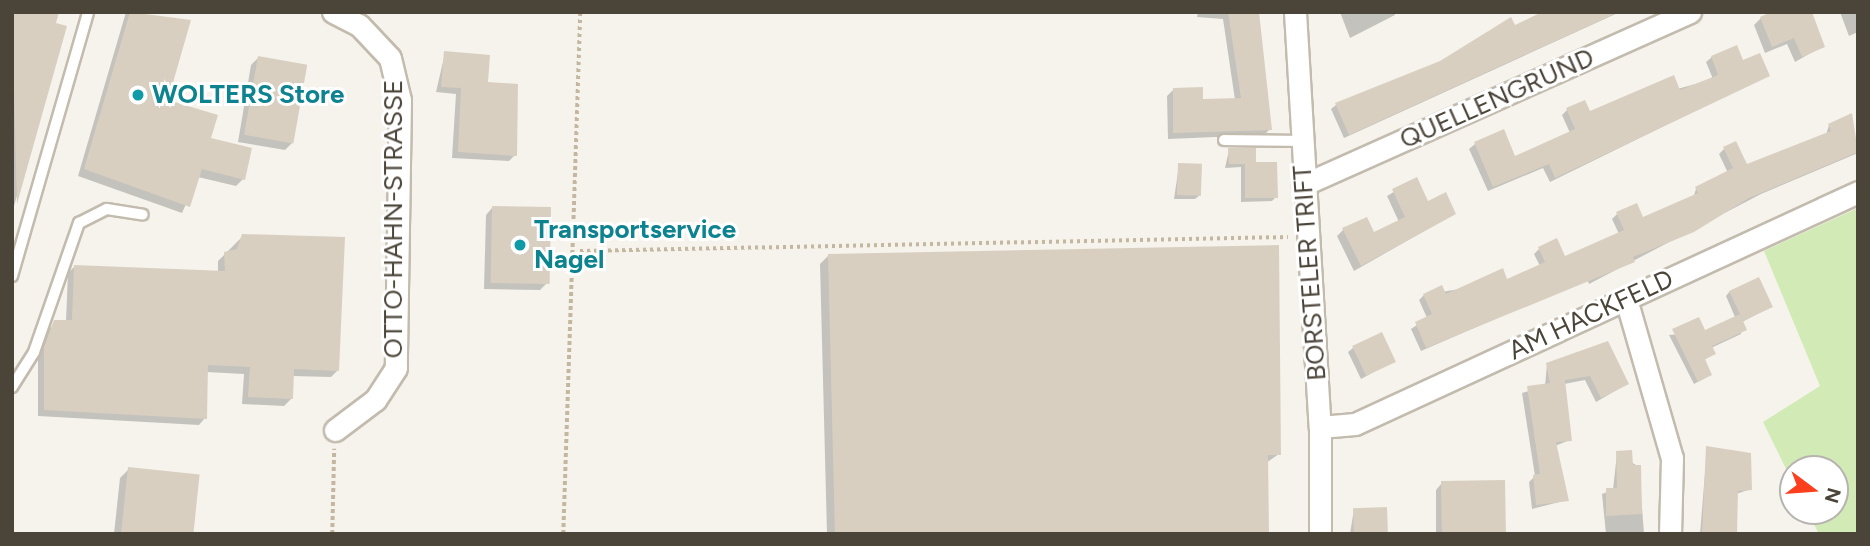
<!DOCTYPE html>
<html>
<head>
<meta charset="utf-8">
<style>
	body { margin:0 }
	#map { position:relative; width:1870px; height:546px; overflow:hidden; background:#f6f3ec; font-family:Figtree,sans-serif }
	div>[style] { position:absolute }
	.green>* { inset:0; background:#d2eab5 }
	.shadow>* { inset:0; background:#0003 }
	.building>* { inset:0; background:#d8cfc1; transform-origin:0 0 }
	.path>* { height:3.5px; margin-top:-1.75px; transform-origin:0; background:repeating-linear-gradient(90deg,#c4b79f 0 3.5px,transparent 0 7px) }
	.roads { filter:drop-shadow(2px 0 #c2bbae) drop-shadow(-2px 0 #c2bbae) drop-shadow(0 2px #c2bbae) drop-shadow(0 -2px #c2bbae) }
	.service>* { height:10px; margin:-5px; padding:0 5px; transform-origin:5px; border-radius:5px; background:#fff }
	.minor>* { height:21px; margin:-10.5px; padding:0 10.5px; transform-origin:10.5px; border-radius:10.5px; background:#fff }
	.dots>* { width:19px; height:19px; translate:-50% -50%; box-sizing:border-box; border:4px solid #fff; border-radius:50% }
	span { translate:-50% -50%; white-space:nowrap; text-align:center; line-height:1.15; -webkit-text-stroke:6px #fff; paint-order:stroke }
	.culture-label { font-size:26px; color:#0d838f; font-weight:700 }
	.left { translate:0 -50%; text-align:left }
	.street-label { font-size:26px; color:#4b4439 }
	.frame { position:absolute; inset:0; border:14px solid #4b4439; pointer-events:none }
	.north { position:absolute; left:1779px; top:455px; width:70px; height:70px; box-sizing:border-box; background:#fff; border:2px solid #b7b4b0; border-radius:50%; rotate:106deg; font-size:19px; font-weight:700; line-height:28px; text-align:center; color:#4b4439 }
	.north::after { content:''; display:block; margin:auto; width:24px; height:32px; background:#fc3f1d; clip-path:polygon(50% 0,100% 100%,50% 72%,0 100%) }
</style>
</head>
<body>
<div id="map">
	<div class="green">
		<div style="clip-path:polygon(1858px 208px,1858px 534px,1819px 534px,1807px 511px,1835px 511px,1835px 469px,1793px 469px,1793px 483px,1763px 422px,1820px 386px,1764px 251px)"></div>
	</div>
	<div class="shadow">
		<div style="clip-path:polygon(12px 12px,65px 28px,12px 213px)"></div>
		<div style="clip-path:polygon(126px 12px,189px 22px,166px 101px,243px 179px,236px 186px,198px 177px,182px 213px,78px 176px)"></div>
		<div style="clip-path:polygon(1198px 12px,1257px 12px,1270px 129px,1264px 135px,1168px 139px,1167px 96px,1174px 89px,1201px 100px,1235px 100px,1223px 19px,1197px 17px)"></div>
		<div style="clip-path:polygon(1340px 12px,1394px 12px,1395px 15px,1350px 38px)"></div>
		<div style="clip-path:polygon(1546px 12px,1620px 12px,1344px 138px,1331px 109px,1336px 105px,1441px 63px,1510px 19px,1514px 27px)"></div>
		<div style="clip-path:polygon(1840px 12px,1858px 12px,1858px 32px,1849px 36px)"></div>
		<div style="clip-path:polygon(1761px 18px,1823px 46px,1795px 62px,1787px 44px,1765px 53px,1754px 25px)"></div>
		<div style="clip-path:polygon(445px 53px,486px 84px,515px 155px,509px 161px,452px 158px,456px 94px,436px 92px)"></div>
		<div style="clip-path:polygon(1712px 57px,1768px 75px,1550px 182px,1543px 168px,1488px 191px,1469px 149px,1475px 144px,1514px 158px,1570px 133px,1562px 115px,1567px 110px,1589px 114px,1713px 79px,1706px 62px)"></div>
		<div style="clip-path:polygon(258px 58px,292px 143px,285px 150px,238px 142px,251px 65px)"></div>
		<div style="clip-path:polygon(1851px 115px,1858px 153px,1761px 194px,1589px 284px,1587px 279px,1421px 351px,1411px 329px,1427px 318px,1419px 300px,1424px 295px,1506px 281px,1540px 266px,1534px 254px,1539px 249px,1565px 258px,1619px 234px,1612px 219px,1617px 214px,1642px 219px,1693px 198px,1696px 189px,1728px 173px,1719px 154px,1724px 149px,1746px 166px,1826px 135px,1829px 125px)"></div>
		<div style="clip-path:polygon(1229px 150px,1255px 164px,1276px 197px,1272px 201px,1241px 202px,1241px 167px,1225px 168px)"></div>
		<div style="clip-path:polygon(1179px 165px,1200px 195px,1195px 199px,1174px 199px)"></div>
		<div style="clip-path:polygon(1416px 179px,1427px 203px,1454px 214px,1354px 271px,1337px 236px,1343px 230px,1374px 235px,1399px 222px,1387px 196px)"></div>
		<div style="clip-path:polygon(492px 208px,547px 283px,540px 290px,484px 289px,486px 215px)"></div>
		<div style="clip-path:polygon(243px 236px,338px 370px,331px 377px,292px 376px,291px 399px,284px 406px,242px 404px,244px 374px,206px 372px,205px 418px,199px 425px,38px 416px,38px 355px,47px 329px,66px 321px,68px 273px,75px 266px,218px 272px,218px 261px)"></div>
		<div style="clip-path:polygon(829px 255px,1279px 454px,1266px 463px,1267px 532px,1279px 534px,827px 534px,820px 264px)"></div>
		<div style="clip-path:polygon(1730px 291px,1771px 307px,1742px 322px,1741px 334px,1711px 348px,1714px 354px,1704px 360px,1710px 375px,1694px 384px,1669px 335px,1704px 332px,1735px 317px,1726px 296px)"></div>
		<div style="clip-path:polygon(1353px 348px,1394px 361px,1361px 379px,1348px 352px)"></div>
		<div style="clip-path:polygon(1547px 364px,1627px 384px,1596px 402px,1585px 380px,1564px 384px,1570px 440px,1555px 446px,1567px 500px,1532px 509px,1529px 482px,1535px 476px,1522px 393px,1545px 386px)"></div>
		<div style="clip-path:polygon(1707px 448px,1751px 489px,1736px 494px,1736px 534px,1700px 534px)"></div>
		<div style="clip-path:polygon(1617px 453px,1639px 467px,1644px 534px,1606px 534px,1602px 494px,1613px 490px)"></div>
		<div style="clip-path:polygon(129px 469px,193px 534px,114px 534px,120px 478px)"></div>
		<div style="clip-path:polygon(1442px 483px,1504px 534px,1436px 534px,1436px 490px)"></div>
		<div style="clip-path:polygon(1354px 509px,1386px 534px,1350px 534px)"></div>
	</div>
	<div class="building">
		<div style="clip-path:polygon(12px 12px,59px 12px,56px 23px,67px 26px,17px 204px)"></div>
		<div style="clip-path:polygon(130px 12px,191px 20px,168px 100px,218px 115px,211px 138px,252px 148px,245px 180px,202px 169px,190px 207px,84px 169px)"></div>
		<div style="clip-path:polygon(1228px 12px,1259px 12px,1272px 130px,1173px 133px,1173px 88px,1203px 87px,1203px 99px,1241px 98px)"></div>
		<div style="clip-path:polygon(1542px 12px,1619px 12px,1349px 135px,1335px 103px,1440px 61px,1511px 17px,1515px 25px)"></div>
		<div style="clip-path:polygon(1771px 12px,1812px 12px,1825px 47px,1802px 57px,1794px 38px,1772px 47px,1760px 17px)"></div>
		<div style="clip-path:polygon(1737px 45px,1743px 60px,1760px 53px,1770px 76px,1555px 178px,1549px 164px,1493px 187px,1474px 142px,1504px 129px,1515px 156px,1575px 129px,1566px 108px,1585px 100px,1590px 111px,1674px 75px,1680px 90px,1718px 75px,1711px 56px)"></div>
		<div style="clip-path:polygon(444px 51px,490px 55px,488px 82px,518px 84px,517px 156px,458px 152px,461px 88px,441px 87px)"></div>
		<div style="left:258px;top:56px;width:50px;height:80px;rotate:10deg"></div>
		<div style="clip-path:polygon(1852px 113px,1858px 152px,1749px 198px,1694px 232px,1633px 257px,1635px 262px,1426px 348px,1415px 322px,1432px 314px,1423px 294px,1442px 285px,1446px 294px,1503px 268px,1507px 279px,1545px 262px,1538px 247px,1557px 238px,1565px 256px,1624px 230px,1616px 212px,1637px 203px,1643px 217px,1698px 193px,1695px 187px,1733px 168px,1723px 147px,1736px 141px,1747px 164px,1831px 131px,1828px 124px)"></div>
		<div style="clip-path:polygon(1228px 148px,1256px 148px,1256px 162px,1277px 162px,1278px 198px,1245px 198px,1245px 164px,1229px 164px)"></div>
		<div style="left:1178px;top:163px;width:24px;height:32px;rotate:2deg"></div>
		<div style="clip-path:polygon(1417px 177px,1428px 201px,1446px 192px,1456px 214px,1361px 266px,1342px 228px,1367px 217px,1374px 232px,1405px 217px,1392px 189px)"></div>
		<div style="left:492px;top:206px;width:59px;height:77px;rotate:1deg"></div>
		<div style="clip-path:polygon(242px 234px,345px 237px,339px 371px,294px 369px,293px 399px,248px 397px,250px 367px,208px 365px,207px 419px,44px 410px,44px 347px,54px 320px,72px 320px,74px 265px,225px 271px,224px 252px,237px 249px)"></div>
		<div style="clip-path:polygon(1279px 245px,1281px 455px,1268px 455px,1269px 534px,835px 534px,828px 254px)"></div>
		<div style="left:1759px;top:277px;width:33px;height:33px;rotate:65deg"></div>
		<div style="clip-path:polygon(1740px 314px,1747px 330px,1712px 346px,1716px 354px,1705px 359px,1712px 375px,1698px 382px,1672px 329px,1699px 317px,1705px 330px)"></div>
		<div style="left:1382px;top:332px;width:33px;height:33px;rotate:65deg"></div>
		<div style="clip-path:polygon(1608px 341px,1629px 384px,1601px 398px,1590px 376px,1565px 380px,1572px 441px,1556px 442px,1569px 501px,1536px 505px,1533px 475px,1540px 474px,1527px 386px,1550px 383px,1546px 363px)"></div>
		<div style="clip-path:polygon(1706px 446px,1751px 453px,1752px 490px,1738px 491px,1737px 534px,1702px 534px)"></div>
		<div style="clip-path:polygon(1632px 450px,1633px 465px,1641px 465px,1642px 514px,1606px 516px,1606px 488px,1617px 488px,1616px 451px)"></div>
		<div style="left:128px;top:467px;width:72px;height:67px;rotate:6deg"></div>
		<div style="left:1505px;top:480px;width:54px;height:64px;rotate:89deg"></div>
		<div style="left:1387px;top:507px;width:27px;height:34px;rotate:88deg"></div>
	</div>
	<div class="path">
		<div style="left:580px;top:251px;width:708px;rotate:-1.13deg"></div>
		<div style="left:332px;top:534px;width:85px;rotate:-88.7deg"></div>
		<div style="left:563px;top:534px;width:522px;rotate:-88.13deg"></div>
	</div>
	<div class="roads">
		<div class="service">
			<div style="left:1224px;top:140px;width:77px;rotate:0.7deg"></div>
			<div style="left:12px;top:276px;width:275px;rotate:-73.9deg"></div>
			<div style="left:12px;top:387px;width:41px;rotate:-57.8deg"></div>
			<div style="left:34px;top:352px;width:137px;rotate:-70.8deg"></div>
			<div style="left:79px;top:223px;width:31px;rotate:-27deg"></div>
			<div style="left:107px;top:209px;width:36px;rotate:9deg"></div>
		</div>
		<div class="minor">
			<div style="left:333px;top:12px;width:29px;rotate:27deg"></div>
			<div style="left:359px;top:25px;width:45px;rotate:46.8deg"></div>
			<div style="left:390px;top:58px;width:43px;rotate:76.6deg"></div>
			<div style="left:400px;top:100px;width:268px;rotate:90.9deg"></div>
			<div style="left:396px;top:368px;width:38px;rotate:123deg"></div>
			<div style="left:375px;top:400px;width:50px;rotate:143.1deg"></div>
			<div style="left:1295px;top:12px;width:416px;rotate:86.6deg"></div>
			<div style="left:1320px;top:427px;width:107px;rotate:90deg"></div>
			<div style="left:1303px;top:185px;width:424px;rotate:-24.1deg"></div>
			<div style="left:1626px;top:299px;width:166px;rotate:73.9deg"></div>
			<div style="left:1672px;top:458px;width:76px;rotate:91.5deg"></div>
			<div style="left:1320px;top:427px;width:35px;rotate:-5deg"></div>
			<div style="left:1355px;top:424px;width:554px;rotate:-24.76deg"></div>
		</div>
	</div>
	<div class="dots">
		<div style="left:138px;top:95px;background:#0f9aa8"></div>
		<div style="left:520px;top:245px;background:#0f9aa8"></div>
	</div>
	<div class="culture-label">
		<span class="left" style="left:152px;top:95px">WOLTERS Store</span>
		<span class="left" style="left:534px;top:245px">Transportservice<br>Nagel</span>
	</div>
	<div class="street-label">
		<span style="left:1497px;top:99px;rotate:-24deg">QUELLENGRUND</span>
		<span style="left:394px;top:219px;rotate:-90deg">OTTO-HAHN-STRASSE</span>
		<span style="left:1310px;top:273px;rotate:-94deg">BORSTELER TRIFT</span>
		<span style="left:1591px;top:315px;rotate:-25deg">AM HACKFELD</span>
	</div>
	<div class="frame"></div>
	<div class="north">N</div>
</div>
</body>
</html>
